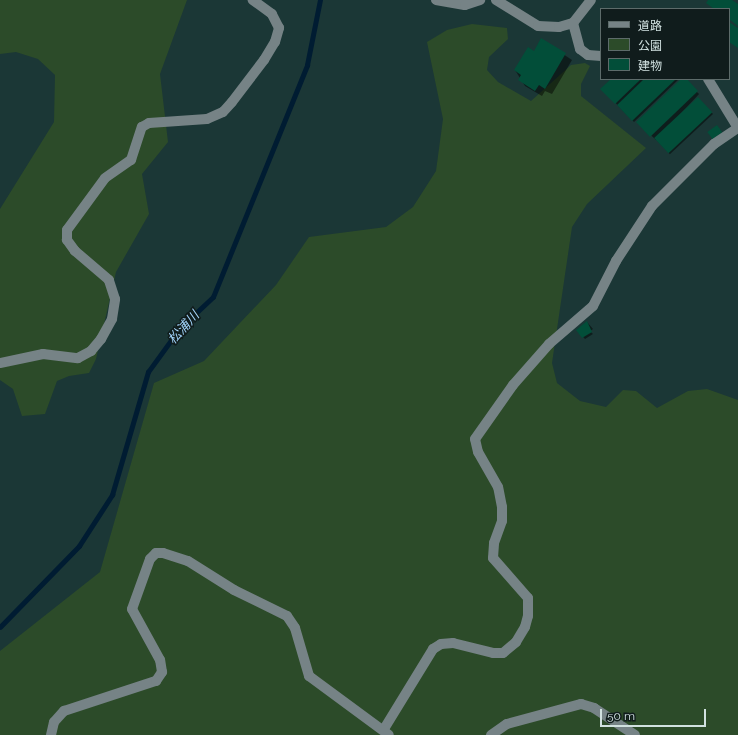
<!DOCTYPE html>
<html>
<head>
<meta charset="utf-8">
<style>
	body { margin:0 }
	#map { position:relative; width:738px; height:735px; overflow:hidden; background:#1b3736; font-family:Raleway,"Noto Sans JP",sans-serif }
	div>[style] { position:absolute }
	.green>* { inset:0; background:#2c4b29 }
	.shadow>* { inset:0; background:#0007; transform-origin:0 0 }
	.stream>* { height:4.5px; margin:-2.25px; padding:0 2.25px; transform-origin:2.25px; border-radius:2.25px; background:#001c32 }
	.building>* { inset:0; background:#024e39; transform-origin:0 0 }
	.minor>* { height:10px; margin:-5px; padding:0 5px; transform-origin:5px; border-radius:5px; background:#768386 }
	span { translate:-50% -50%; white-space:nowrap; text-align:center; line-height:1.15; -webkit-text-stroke:3px #101c1c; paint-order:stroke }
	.water-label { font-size:13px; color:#a2d4fb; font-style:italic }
	.legend { position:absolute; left:600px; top:8px; width:130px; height:72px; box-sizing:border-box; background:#101c1c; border:1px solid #5d6b6a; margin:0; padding:5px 7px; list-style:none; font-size:12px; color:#d1e1e0 }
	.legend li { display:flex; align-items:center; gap:8px; height:20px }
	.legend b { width:20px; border:1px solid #5d6b6a }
	.scale { position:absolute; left:600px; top:709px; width:106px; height:18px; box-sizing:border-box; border:2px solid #d1e1e0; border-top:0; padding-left:5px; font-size:12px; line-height:14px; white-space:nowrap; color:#d1e1e0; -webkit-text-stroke:3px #101c1c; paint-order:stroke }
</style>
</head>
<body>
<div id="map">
	<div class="green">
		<div style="clip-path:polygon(0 0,187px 0,160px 74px,168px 142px,142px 174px,149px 214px,116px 272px,96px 359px,89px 373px,69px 376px,57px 381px,45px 414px,22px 416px,13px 389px,0 380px,0 209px,54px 122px,55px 75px,38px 59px,16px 52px,0 54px)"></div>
		<div style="clip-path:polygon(472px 24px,507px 28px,508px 39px,489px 57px,487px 70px,498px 82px,531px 101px,571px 65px,585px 63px,590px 66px,581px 84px,581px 96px,646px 148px,587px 204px,572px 227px,552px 363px,557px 383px,580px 401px,606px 407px,623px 390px,636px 391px,657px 408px,688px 391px,707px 389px,738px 400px,738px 735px,0 735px,0 651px,100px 572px,154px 383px,204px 361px,276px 285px,309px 237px,386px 227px,413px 207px,436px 171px,443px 119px,427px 42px,447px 30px)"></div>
	</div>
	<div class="shadow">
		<div style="clip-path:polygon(542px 40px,572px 60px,552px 94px,545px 91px,542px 96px,525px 86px,515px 70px,534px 52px)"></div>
		<div style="clip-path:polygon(613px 79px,679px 79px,634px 122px,602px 89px)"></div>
		<div style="left:683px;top:79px;width:22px;height:63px;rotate:43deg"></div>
		<div style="left:698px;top:98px;width:22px;height:59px;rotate:47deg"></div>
		<div style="clip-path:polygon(587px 322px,593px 329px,590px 331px,593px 334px,585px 339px,577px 330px)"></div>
	</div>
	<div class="stream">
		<div style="left:0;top:627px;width:113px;rotate:-45.7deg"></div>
		<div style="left:79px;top:546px;width:61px;rotate:-57.1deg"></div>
		<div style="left:112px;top:495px;width:128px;rotate:-73.7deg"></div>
		<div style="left:148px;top:372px;width:54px;rotate:-54deg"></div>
		<div style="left:180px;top:328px;width:45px;rotate:-43.2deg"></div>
		<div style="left:213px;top:297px;width:250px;rotate:-67.9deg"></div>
		<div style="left:307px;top:65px;width:66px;rotate:-78.7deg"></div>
	</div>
	<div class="building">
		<div style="clip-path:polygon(708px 0,732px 0,738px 4px,738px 26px,729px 19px,729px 9px,714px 9px,706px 3px)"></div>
		<div style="clip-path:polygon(729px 22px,738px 28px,738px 48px,729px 42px)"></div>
		<div style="clip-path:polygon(541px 38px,566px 53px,545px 89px,539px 85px,535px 91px,518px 80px,521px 75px,514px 70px,528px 47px,534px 51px)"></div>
		<div style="clip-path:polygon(611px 79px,641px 79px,615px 104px,600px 89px)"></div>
		<div style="clip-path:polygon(644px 79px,676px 79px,632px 121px,617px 105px)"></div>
		<div style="clip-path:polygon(681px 79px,687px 79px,698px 91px,650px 137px,636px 122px)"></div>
		<div style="left:698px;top:97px;width:21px;height:60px;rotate:47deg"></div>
		<div style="left:717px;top:125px;width:9px;height:12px;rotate:54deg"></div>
		<div style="clip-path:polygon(587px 321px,592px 332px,582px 338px,576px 330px)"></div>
	</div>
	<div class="minor">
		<div style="left:436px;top:0;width:29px;rotate:10deg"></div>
		<div style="left:465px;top:5px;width:16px;rotate:-18deg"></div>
		<div style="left:496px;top:0;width:49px;rotate:31.8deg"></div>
		<div style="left:538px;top:26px;width:21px;rotate:3deg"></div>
		<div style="left:559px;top:27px;width:15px;rotate:-16deg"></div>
		<div style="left:573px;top:23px;width:29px;rotate:-52deg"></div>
		<div style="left:573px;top:23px;width:27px;rotate:75deg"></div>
		<div style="left:580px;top:49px;width:10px;rotate:37deg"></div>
		<div style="left:588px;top:55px;width:13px;rotate:4deg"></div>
		<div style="left:708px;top:79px;width:57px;rotate:58.5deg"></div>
		<div style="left:0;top:363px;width:44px;rotate:-11.8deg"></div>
		<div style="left:43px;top:354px;width:35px;rotate:7deg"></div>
		<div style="left:78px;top:358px;width:15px;rotate:-28deg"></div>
		<div style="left:91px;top:351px;width:16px;rotate:-50deg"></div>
		<div style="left:101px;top:339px;width:23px;rotate:-61deg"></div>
		<div style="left:112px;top:319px;width:20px;rotate:-81deg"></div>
		<div style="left:115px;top:299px;width:20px;rotate:-108deg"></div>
		<div style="left:109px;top:280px;width:45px;rotate:-139.5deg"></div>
		<div style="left:75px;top:251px;width:14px;rotate:-126deg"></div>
		<div style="left:67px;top:240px;width:10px;rotate:-90deg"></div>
		<div style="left:67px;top:230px;width:64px;rotate:-53.8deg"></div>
		<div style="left:105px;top:178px;width:32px;rotate:-35deg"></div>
		<div style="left:131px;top:160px;width:35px;rotate:-72deg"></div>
		<div style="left:142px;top:127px;width:8px;rotate:-30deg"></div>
		<div style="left:149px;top:123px;width:58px;rotate:-3.9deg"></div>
		<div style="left:207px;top:119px;width:17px;rotate:-24deg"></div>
		<div style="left:223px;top:112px;width:13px;rotate:-48deg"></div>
		<div style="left:232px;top:102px;width:53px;rotate:-52.7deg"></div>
		<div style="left:264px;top:60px;width:21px;rotate:-59deg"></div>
		<div style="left:275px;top:42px;width:15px;rotate:-74deg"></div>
		<div style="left:279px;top:28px;width:16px;rotate:-117deg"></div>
		<div style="left:272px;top:14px;width:24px;rotate:-144deg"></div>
		<div style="left:384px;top:729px;width:94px;rotate:-58.5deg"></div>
		<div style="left:433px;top:649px;width:9px;rotate:-32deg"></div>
		<div style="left:441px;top:644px;width:12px;rotate:-5deg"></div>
		<div style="left:453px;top:643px;width:41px;rotate:14deg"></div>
		<div style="left:493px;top:653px;width:10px"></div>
		<div style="left:503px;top:653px;width:17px;rotate:-40deg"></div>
		<div style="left:516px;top:642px;width:17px;rotate:-59deg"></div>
		<div style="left:525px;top:627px;width:11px;rotate:-75deg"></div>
		<div style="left:528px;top:616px;width:18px;rotate:-90deg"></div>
		<div style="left:528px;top:598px;width:53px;rotate:-131.2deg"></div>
		<div style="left:493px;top:558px;width:15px;rotate:-86deg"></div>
		<div style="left:494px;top:543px;width:23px;rotate:-70deg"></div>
		<div style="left:502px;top:521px;width:14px;rotate:-90deg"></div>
		<div style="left:502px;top:507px;width:20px;rotate:-101deg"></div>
		<div style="left:498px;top:487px;width:40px;rotate:-119.7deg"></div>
		<div style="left:478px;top:452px;width:13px;rotate:-103deg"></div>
		<div style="left:475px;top:439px;width:66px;rotate:-54.9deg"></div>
		<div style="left:513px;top:385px;width:55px;rotate:-48.7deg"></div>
		<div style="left:549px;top:344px;width:58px;rotate:-40.8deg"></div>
		<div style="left:593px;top:306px;width:51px;rotate:-62.9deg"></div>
		<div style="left:616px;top:261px;width:66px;rotate:-56.8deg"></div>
		<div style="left:652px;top:206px;width:88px;rotate:-45deg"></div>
		<div style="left:714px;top:144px;width:29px;rotate:-34deg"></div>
		<div style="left:51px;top:735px;width:13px;rotate:-77deg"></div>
		<div style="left:54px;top:722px;width:15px;rotate:-48deg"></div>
		<div style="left:64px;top:711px;width:97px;rotate:-18.1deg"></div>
		<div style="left:156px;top:681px;width:11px;rotate:-56deg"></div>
		<div style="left:162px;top:672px;width:12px;rotate:-99deg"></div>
		<div style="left:160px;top:660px;width:58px;rotate:-118.8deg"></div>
		<div style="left:132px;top:609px;width:53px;rotate:-70.2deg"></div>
		<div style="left:150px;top:559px;width:8px;rotate:-45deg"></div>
		<div style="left:156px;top:553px;width:7px"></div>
		<div style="left:163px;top:553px;width:26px;rotate:18deg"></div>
		<div style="left:188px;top:561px;width:54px;rotate:32.2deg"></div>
		<div style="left:234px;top:590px;width:59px;rotate:26.1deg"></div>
		<div style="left:287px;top:616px;width:14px;rotate:56deg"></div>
		<div style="left:295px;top:628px;width:50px;rotate:73.7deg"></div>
		<div style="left:309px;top:676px;width:99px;rotate:36.4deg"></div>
		<div style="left:491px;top:735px;width:19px;rotate:-35deg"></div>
		<div style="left:507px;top:724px;width:77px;rotate:-15.1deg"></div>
		<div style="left:581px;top:704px;width:14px;rotate:17deg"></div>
		<div style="left:594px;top:708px;width:49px;rotate:33.4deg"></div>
	</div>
	<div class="water-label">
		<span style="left:184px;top:328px;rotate:-48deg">松浦川</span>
	</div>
	<ul class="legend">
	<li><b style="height:5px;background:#768386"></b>道路</li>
	<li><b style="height:11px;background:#2c4b29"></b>公園</li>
	<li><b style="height:11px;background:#024e39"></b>建物</li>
	</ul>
	<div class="scale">50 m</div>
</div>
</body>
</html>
